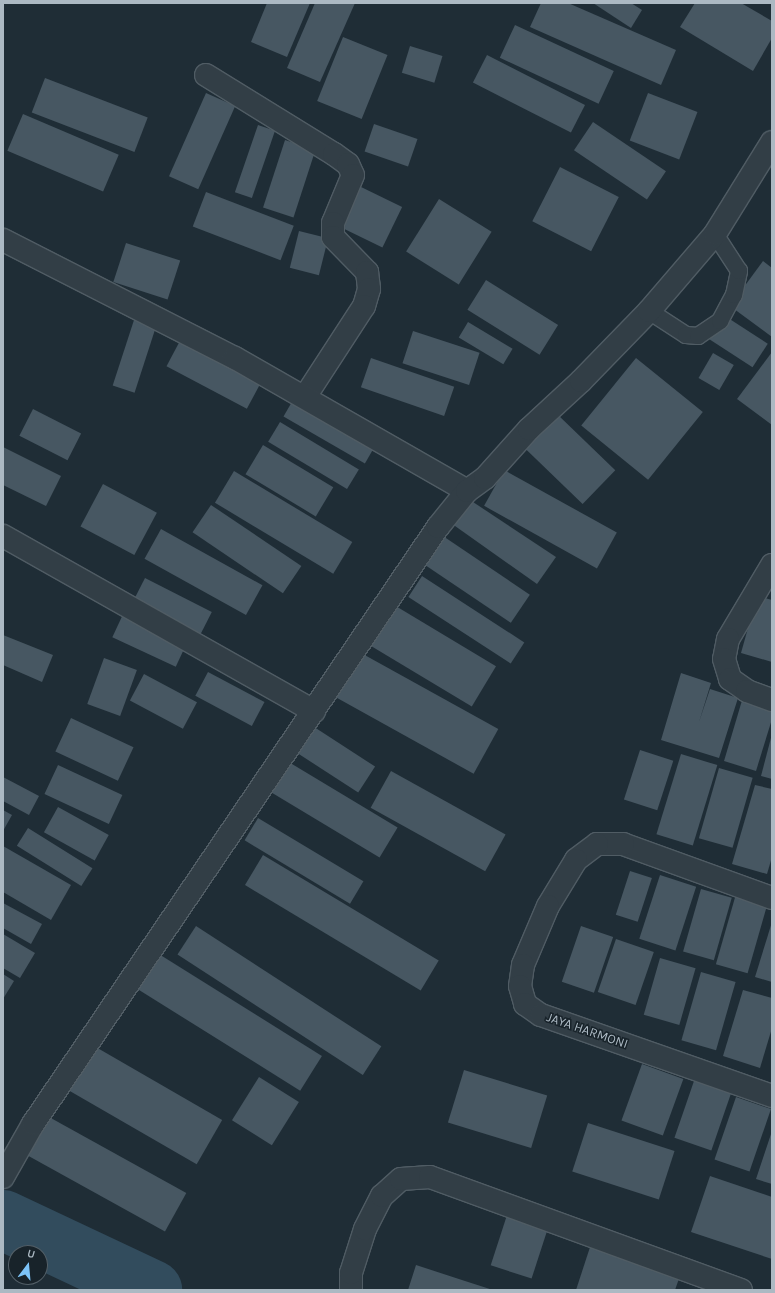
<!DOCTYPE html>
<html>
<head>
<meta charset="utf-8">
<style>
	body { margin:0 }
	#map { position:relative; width:775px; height:1293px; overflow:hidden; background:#1f2d36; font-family:Karla,sans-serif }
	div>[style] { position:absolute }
	.river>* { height:60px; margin:-30px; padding:0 30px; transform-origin:30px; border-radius:30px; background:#324c5d }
	.building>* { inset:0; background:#475762; transform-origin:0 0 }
	.roads { filter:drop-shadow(1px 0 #505c64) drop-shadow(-1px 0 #505c64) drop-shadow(0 1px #505c64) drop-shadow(0 -1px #505c64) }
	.service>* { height:16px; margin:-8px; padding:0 8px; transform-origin:8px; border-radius:8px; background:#323e46 }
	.minor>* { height:22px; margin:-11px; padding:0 11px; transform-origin:11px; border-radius:11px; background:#323e46 }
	span { translate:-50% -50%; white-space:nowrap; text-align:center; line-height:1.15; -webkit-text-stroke:3px #18232a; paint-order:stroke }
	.street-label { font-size:13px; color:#acb9c3 }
	.frame { position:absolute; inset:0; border:4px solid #acb9c3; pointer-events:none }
	.north { position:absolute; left:8px; top:1245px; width:40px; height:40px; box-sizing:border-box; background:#18232a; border:1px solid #535f67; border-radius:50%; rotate:16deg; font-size:11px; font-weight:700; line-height:16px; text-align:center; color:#acb9c3 }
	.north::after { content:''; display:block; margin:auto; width:14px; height:18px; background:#7cc3f8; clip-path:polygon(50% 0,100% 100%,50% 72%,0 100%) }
</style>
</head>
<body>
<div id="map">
	<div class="river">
		<div style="left:3px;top:1220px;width:165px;rotate:25.2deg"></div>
	</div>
	<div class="building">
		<div style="clip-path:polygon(267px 3px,310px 3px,287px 57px,251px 42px)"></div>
		<div style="clip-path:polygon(315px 3px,355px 3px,320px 82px,287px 68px)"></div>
		<div style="clip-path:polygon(541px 3px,568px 3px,676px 50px,661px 85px,530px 27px)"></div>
		<div style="clip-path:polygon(593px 3px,631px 3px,642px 10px,631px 28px)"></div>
		<div style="clip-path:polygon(695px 3px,741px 3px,772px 21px,772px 38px,753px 71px,680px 27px)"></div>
		<div style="left:515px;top:25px;width:109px;height:36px;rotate:25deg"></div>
		<div style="left:343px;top:37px;width:48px;height:69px;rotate:22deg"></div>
		<div style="left:410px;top:46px;width:34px;height:28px;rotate:17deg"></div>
		<div style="left:487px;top:55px;width:110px;height:31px;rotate:27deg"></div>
		<div style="left:45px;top:78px;width:110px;height:37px;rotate:21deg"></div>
		<div style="left:206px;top:93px;width:32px;height:91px;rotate:24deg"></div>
		<div style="left:648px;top:93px;width:53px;height:51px;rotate:21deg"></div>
		<div style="left:23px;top:114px;width:104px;height:40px;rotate:23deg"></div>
		<div style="left:593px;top:122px;width:88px;height:34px;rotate:34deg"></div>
		<div style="left:374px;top:124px;width:46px;height:29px;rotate:19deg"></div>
		<div style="left:258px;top:125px;width:18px;height:71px;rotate:19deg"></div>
		<div style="left:285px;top:140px;width:32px;height:71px;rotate:18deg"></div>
		<div style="left:560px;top:167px;width:66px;height:61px;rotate:27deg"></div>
		<div style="left:359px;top:186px;width:48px;height:45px;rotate:26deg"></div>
		<div style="left:206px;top:192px;width:94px;height:37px;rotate:21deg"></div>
		<div style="left:439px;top:199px;width:62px;height:62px;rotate:32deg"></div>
		<div style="left:299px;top:231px;width:30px;height:38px;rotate:14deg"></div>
		<div style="left:126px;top:243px;width:57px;height:41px;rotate:18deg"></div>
		<div style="clip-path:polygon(763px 261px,772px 268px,772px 337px,730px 306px)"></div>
		<div style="left:486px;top:280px;width:85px;height:35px;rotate:32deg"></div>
		<div style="left:725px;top:316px;width:51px;height:28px;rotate:33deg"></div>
		<div style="left:134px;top:320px;width:23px;height:69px;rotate:18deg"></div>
		<div style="left:468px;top:322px;width:52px;height:18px;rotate:31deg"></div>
		<div style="left:413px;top:331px;width:70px;height:34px;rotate:18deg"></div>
		<div style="left:182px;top:337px;width:91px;height:33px;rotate:28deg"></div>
		<div style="clip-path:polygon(772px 352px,772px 425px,737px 399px)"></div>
		<div style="left:713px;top:353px;width:24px;height:29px;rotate:30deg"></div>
		<div style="left:371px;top:358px;width:88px;height:31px;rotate:19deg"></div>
		<div style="left:636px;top:358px;width:86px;height:87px;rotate:39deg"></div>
		<div style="left:293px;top:400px;width:94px;height:19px;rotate:30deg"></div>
		<div style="left:33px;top:409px;width:54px;height:30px;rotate:27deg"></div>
		<div style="left:557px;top:414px;width:81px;height:47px;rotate:44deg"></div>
		<div style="left:280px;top:422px;width:92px;height:23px;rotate:31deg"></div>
		<div style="left:263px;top:445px;width:82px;height:34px;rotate:31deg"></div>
		<div style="clip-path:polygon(3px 447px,61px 476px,46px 506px,3px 485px)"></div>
		<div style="left:504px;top:470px;width:129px;height:41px;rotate:29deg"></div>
		<div style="left:234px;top:471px;width:138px;height:37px;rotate:31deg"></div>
		<div style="left:103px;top:484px;width:61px;height:48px;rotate:28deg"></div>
		<div style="clip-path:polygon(470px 500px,556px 557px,537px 584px,448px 521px)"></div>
		<div style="left:211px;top:505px;width:109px;height:33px;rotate:34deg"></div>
		<div style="left:161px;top:529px;width:116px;height:34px;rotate:29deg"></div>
		<div style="left:437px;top:532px;width:112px;height:34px;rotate:34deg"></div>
		<div style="left:422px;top:576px;width:122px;height:25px;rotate:33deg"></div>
		<div style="left:145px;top:578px;width:75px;height:30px;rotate:27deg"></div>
		<div style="clip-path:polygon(757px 596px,772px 600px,772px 662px,741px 653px)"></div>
		<div style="left:394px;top:605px;width:119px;height:47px;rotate:31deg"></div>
		<div style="left:125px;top:610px;width:70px;height:30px;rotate:25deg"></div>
		<div style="clip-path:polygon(3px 635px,53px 655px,42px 682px,3px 665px)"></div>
		<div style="left:361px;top:653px;width:157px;height:51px;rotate:29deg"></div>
		<div style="left:104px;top:658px;width:35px;height:49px;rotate:20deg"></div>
		<div style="left:208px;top:672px;width:64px;height:27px;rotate:28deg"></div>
		<div style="clip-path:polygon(681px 673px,711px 683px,699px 722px,710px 689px,738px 698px,719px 758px,661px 740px)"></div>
		<div style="left:144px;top:674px;width:60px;height:30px;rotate:28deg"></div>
		<div style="clip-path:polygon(743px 697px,772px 706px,772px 719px,756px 771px,724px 761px)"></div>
		<div style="left:71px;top:718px;width:69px;height:37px;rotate:25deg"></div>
		<div style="left:308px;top:723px;width:80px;height:31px;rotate:33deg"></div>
		<div style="clip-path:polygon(772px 734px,772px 779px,761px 776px)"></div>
		<div style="left:640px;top:750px;width:35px;height:52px;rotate:18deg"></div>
		<div style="left:681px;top:754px;width:38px;height:84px;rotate:17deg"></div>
		<div style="left:287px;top:761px;width:129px;height:35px;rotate:31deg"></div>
		<div style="left:58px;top:765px;width:71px;height:32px;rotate:25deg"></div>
		<div style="left:719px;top:768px;width:35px;height:73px;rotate:16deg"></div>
		<div style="left:391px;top:771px;width:131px;height:42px;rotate:29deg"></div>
		<div style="clip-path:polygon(3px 777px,39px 796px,29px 815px,3px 801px)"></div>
		<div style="clip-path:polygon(755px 785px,772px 789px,772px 857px,767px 874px,732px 864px)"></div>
		<div style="left:58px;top:807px;width:58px;height:29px;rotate:29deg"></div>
		<div style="clip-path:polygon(3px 810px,12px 815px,3px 831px)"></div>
		<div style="left:258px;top:818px;width:123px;height:26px;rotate:31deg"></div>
		<div style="left:28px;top:828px;width:76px;height:21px;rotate:32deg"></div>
		<div style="clip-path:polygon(3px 846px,71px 885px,51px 920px,3px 892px)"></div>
		<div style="left:263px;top:855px;width:205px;height:35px;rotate:31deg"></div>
		<div style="left:630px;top:871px;width:23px;height:46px;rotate:18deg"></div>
		<div style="left:660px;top:875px;width:38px;height:67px;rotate:18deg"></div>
		<div style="left:701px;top:889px;width:32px;height:65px;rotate:16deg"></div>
		<div style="left:736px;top:894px;width:33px;height:73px;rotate:16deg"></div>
		<div style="clip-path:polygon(3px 903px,42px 924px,31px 944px,3px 928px)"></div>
		<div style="clip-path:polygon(772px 922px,772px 982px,755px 977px)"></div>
		<div style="left:196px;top:926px;width:221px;height:34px;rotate:33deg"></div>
		<div style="left:581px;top:926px;width:34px;height:59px;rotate:19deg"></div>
		<div style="clip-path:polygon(3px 934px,35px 953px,20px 978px,3px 968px)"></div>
		<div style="left:616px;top:939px;width:40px;height:56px;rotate:19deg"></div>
		<div style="left:154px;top:951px;width:198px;height:41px;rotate:32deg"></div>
		<div style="left:660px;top:958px;width:37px;height:59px;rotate:16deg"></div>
		<div style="left:701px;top:972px;width:36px;height:71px;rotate:16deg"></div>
		<div style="clip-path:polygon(3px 974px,14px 981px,3px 999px)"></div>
		<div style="clip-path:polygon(743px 990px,772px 998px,772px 1028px,760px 1068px,723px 1056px)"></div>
		<div style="left:94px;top:1046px;width:148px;height:51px;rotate:30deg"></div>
		<div style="left:642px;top:1064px;width:44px;height:60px;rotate:20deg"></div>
		<div style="left:464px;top:1070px;width:87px;height:55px;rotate:17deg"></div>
		<div style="left:259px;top:1077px;width:47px;height:51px;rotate:32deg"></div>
		<div style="left:694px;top:1081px;width:39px;height:60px;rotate:19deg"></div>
		<div style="left:736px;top:1097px;width:37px;height:66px;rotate:19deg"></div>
		<div style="left:49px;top:1117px;width:157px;height:44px;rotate:29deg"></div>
		<div style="left:588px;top:1123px;width:91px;height:51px;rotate:18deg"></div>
		<div style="clip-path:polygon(772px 1131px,772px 1184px,756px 1179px)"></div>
		<div style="clip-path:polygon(710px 1176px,772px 1197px,772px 1259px,691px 1232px)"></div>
		<div style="left:508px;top:1212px;width:43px;height:56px;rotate:18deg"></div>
		<div style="clip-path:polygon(592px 1241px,682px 1270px,675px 1290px,576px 1290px)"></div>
		<div style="clip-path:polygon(416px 1265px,465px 1281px,493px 1290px,408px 1290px)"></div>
	</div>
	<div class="roads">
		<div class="service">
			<div style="left:649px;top:311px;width:44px;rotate:33deg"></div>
			<div style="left:686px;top:335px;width:12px;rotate:5deg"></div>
			<div style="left:698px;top:336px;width:27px;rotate:-34deg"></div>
			<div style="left:720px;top:321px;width:30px;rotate:-62deg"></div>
			<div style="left:734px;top:295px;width:25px;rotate:-78deg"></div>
			<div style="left:739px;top:271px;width:44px;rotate:-123deg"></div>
		</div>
		<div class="minor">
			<div style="left:206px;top:75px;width:150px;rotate:31.7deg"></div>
			<div style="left:334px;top:154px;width:17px;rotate:36deg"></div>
			<div style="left:348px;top:164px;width:12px;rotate:66deg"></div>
			<div style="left:353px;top:175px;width:52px;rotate:112.6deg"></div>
			<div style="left:333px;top:223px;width:14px;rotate:90deg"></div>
			<div style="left:333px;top:237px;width:49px;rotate:45.8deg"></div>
			<div style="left:367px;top:272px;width:17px;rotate:83deg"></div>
			<div style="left:369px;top:289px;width:18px;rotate:106deg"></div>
			<div style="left:364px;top:306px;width:108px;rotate:123deg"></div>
			<div style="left:3px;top:240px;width:260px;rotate:27deg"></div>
			<div style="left:235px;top:358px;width:267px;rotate:29.8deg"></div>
			<div style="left:3px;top:536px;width:357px;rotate:29.4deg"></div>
			<div style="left:772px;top:565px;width:86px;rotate:120.7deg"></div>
			<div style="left:728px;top:639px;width:20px;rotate:101deg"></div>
			<div style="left:724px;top:659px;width:21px;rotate:73deg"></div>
			<div style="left:730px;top:679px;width:21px;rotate:35deg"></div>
			<div style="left:747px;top:691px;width:27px;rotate:20deg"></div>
			<div style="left:772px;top:898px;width:158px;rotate:-160.1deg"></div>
			<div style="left:623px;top:844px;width:26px;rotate:180deg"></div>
			<div style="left:597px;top:844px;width:26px;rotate:143deg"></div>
			<div style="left:576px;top:860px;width:54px;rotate:121.3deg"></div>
			<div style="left:548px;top:906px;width:64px;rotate:113deg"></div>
			<div style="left:523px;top:965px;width:21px;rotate:98deg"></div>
			<div style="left:520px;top:986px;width:19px;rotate:74deg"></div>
			<div style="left:525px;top:1004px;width:19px;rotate:35deg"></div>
			<div style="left:541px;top:1015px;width:245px;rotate:19.3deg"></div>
			<div style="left:3px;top:1177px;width:61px;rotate:-60.5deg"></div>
			<div style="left:33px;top:1124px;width:721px;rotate:-55.85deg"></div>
			<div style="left:438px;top:527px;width:46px;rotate:-51.1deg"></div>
			<div style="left:467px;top:491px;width:22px;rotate:-36deg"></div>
			<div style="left:485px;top:478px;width:66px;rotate:-48.1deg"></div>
			<div style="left:529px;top:429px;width:71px;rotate:-42.7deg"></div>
			<div style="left:581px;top:381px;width:98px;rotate:-45.8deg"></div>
			<div style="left:649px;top:311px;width:101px;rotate:-49.4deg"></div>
			<div style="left:715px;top:234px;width:108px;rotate:-58.2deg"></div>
			<div style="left:351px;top:1290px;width:17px;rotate:-90deg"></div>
			<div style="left:351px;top:1273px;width:46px;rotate:-72.3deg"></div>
			<div style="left:365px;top:1229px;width:37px;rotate:-63deg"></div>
			<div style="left:382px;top:1196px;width:25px;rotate:-42deg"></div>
			<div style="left:401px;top:1179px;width:29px;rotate:-4deg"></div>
			<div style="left:430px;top:1177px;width:331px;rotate:20deg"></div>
		</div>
	</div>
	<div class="street-label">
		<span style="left:587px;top:1031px;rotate:19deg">JAYA HARMONI</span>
	</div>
	<div class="frame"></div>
	<div class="north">U</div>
</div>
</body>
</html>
